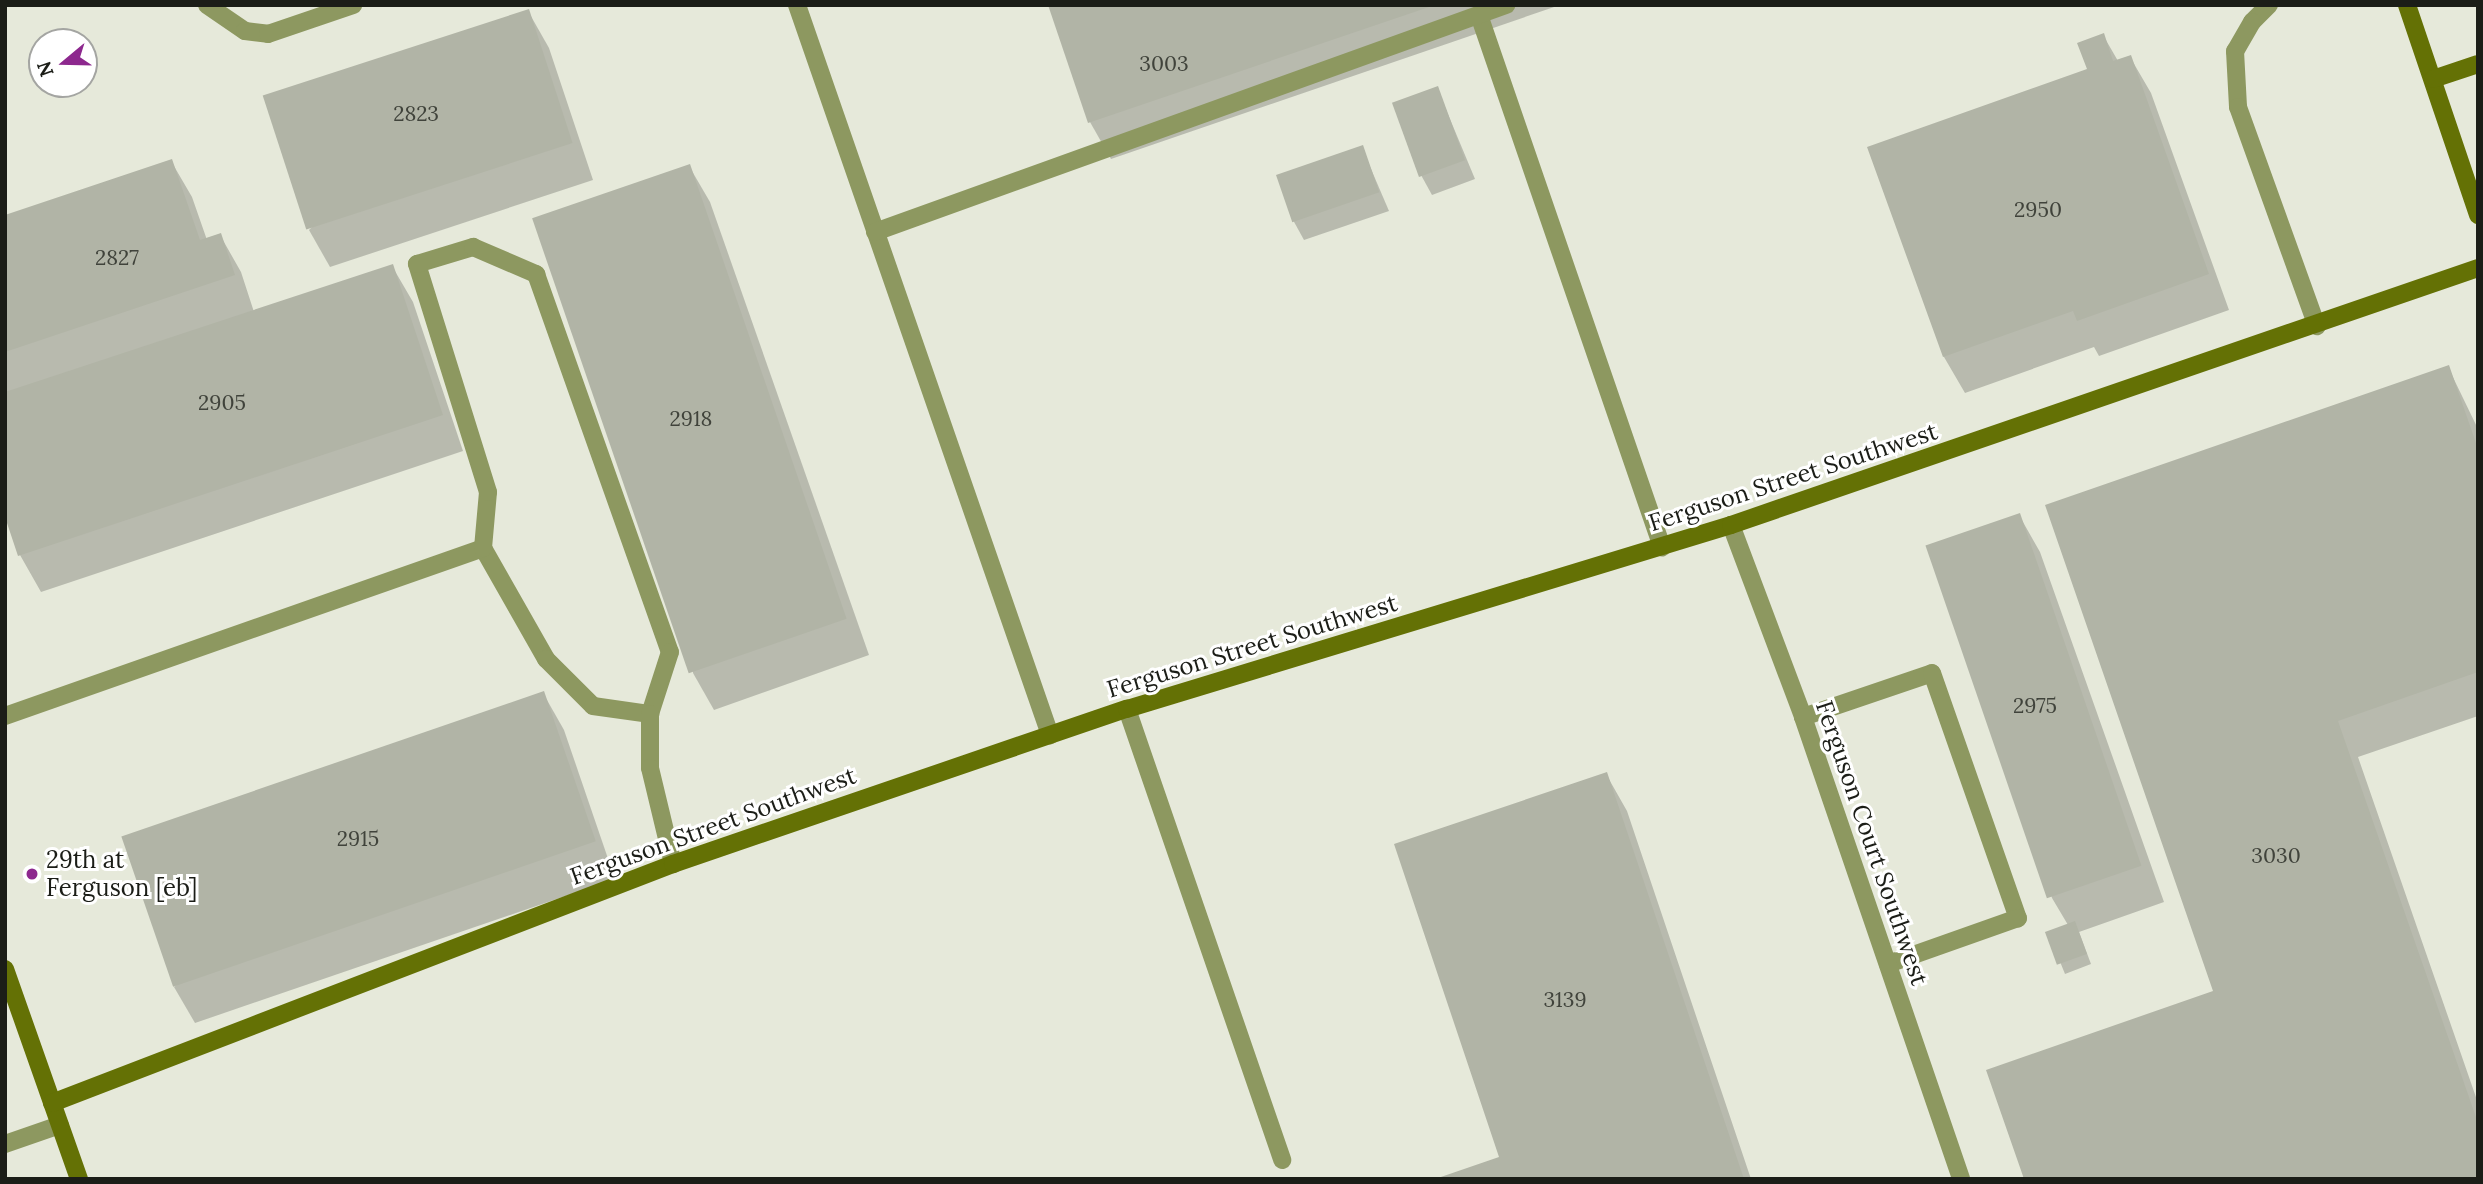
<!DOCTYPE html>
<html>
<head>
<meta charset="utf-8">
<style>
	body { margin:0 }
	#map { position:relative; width:2483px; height:1184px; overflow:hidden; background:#e6e9da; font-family:Lora,serif }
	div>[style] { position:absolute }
	.shadow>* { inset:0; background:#0003 }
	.building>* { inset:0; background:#b1b4a6; transform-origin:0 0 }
	.lane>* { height:18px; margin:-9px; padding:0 9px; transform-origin:9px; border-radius:9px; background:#8d9860 }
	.street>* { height:18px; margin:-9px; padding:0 9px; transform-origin:9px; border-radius:9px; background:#8d9860 }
	.secondary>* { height:18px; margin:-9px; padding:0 9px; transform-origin:9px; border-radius:9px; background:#647105 }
	.dots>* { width:19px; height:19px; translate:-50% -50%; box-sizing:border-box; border:4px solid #fff; border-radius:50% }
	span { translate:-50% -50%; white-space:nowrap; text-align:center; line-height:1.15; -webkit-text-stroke:6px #fff; paint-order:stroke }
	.number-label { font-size:21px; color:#40433b }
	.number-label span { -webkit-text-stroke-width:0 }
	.street-label { font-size:24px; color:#1b1d17 }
	.poi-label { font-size:24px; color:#1b1d17 }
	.left { translate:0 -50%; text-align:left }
	.frame { position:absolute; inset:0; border:7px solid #1b1d17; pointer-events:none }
	.north { position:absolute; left:28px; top:28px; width:70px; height:70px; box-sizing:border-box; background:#fff; border:2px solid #a4a5a2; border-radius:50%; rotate:251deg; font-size:19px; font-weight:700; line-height:28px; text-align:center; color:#1b1d17 }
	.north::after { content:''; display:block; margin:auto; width:24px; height:32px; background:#8d288e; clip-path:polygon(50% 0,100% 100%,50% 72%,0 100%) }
</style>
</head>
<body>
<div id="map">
	<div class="shadow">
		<div style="clip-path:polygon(1050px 5px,1560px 5px,1111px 159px,1090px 122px)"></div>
		<div style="clip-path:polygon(528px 11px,549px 48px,593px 180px,330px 267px,309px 230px)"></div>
		<div style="clip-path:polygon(2103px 35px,2118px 61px,2130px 57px,2151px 93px,2229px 310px,2099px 356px,2094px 347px,1965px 393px,1944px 357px,1870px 148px,2089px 70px)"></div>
		<div style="clip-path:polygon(1437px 88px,1475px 179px,1432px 195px,1421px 175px)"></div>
		<div style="clip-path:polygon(1362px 148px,1389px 211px,1304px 240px,1293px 220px)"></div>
		<div style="clip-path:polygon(171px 161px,192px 197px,207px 240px,220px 235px,241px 272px,254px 312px,392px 266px,413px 302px,463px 451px,41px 592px,20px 555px,5px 512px,5px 217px)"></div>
		<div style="clip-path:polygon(689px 166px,710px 202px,869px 655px,714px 710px,693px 673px)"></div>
		<div style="clip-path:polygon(2448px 367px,2478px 429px,2478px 716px,2358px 757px,2478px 1103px,2478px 1179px,2215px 992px)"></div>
		<div style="clip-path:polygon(2019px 515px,2040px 552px,2164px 902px,2079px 932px,2091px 964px,2065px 974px,2048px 932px,2068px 925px,2052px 898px,1928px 548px)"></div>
		<div style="clip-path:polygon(543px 693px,564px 730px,615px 879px,195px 1023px,174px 987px)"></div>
		<div style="clip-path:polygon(1606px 774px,1627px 811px,1751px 1179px,1439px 1179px,1502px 1158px)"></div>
	</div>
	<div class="building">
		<div style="clip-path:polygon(1048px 5px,1431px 5px,1432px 6px,1088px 123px)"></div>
		<div style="left:529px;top:9px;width:141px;height:280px;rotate:72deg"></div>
		<div style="clip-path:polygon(2104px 33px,2113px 61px,2131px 55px,2209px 274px,2077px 321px,2073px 311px,1943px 357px,1867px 147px,2087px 69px,2077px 43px)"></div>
		<div style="left:1438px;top:86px;width:79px;height:49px;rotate:70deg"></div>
		<div style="left:1363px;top:145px;width:50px;height:92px;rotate:71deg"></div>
		<div style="clip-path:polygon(172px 159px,200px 240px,221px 233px,235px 275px,5px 352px,5px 215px)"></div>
		<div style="left:690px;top:164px;width:481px;height:167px;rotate:71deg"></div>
		<div style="clip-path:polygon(393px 264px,443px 415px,18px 556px,5px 517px,5px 392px)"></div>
		<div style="clip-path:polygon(2449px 365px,2478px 449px,2478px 672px,2338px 721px,2478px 1123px,2478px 1179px,2024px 1179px,1986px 1070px,2213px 991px,2045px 505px)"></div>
		<div style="left:2020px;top:513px;width:373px;height:100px;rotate:71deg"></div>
		<div style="left:544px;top:691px;width:159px;height:447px;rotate:71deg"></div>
		<div style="clip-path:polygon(1607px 772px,1744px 1179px,1435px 1179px,1499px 1157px,1394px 844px)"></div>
		<div style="left:2075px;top:921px;width:35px;height:32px;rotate:70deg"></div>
	</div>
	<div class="lane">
		<div style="left:207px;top:5px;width:46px;rotate:34.4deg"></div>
		<div style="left:245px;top:31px;width:23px;rotate:7deg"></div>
		<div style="left:268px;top:34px;width:90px;rotate:-18.8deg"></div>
		<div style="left:797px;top:5px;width:773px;rotate:70.88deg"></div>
		<div style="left:2269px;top:5px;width:24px;rotate:135deg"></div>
		<div style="left:2252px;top:22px;width:34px;rotate:120deg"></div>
		<div style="left:2235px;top:51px;width:56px;rotate:86.9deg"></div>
		<div style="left:2238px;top:107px;width:233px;rotate:70.2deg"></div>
		<div style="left:1479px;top:15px;width:563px;rotate:71.02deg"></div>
		<div style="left:875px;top:232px;width:671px;rotate:-19.79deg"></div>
		<div style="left:483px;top:548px;width:128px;rotate:60.4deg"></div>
		<div style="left:546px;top:659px;width:66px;rotate:45deg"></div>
		<div style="left:593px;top:706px;width:58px;rotate:8deg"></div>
		<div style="left:1127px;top:709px;width:477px;rotate:71deg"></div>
		<div style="left:5px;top:716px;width:507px;rotate:-19.36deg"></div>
		<div style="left:483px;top:548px;width:56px;rotate:-84.9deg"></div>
		<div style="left:488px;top:492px;width:239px;rotate:-107.3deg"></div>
		<div style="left:417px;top:264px;width:59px;rotate:-16.9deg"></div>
		<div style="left:473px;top:247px;width:69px;rotate:23.2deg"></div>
		<div style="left:536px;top:274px;width:401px;rotate:70.5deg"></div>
		<div style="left:670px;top:652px;width:65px;rotate:107.9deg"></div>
		<div style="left:650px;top:714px;width:54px;rotate:90deg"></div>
		<div style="left:650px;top:768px;width:99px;rotate:76.5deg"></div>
		<div style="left:1803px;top:717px;width:136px;rotate:-18.8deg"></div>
		<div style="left:1932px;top:673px;width:260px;rotate:70.7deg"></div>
		<div style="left:2018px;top:918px;width:138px;rotate:160.5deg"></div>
		<div style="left:5px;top:1144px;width:58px;rotate:-19.1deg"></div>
	</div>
	<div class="street">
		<div style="left:1731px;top:525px;width:205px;rotate:69.4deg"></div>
		<div style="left:1803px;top:717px;width:488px;rotate:71.1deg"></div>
	</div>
	<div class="secondary">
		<div style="left:2407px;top:5px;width:222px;rotate:71.3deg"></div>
		<div style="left:2433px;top:79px;width:47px;rotate:-18.4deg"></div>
		<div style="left:5px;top:969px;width:223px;rotate:70.6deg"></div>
		<div style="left:52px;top:1103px;width:665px;rotate:-21.05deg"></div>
		<div style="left:673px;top:864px;width:480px;rotate:-18.9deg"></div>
		<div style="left:1127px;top:709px;width:631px;rotate:-16.94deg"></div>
		<div style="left:1731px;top:525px;width:790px;rotate:-18.99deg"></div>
	</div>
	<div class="dots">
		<div style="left:32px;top:874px;background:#8d288e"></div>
	</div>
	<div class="number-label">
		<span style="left:1164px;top:64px">3003</span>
		<span style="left:416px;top:114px">2823</span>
		<span style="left:2038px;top:210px">2950</span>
		<span style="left:117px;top:258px">2827</span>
		<span style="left:222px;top:403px">2905</span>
		<span style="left:691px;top:419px">2918</span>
		<span style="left:2035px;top:706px">2975</span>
		<span style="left:358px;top:839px">2915</span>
		<span style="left:2276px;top:856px">3030</span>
		<span style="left:1565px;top:1000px">3139</span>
	</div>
	<div class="street-label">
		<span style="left:1793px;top:477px;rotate:-18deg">Ferguson Street Southwest</span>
		<span style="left:1252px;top:646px;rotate:-17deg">Ferguson Street Southwest</span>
		<span style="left:713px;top:826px;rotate:-20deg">Ferguson Street Southwest</span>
		<span style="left:1872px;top:843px;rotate:71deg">Ferguson Court Southwest</span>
	</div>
	<div class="poi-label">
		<span class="left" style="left:46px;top:874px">29th at<br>Ferguson [eb]</span>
	</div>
	<div class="frame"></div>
	<div class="north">N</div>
</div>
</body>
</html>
